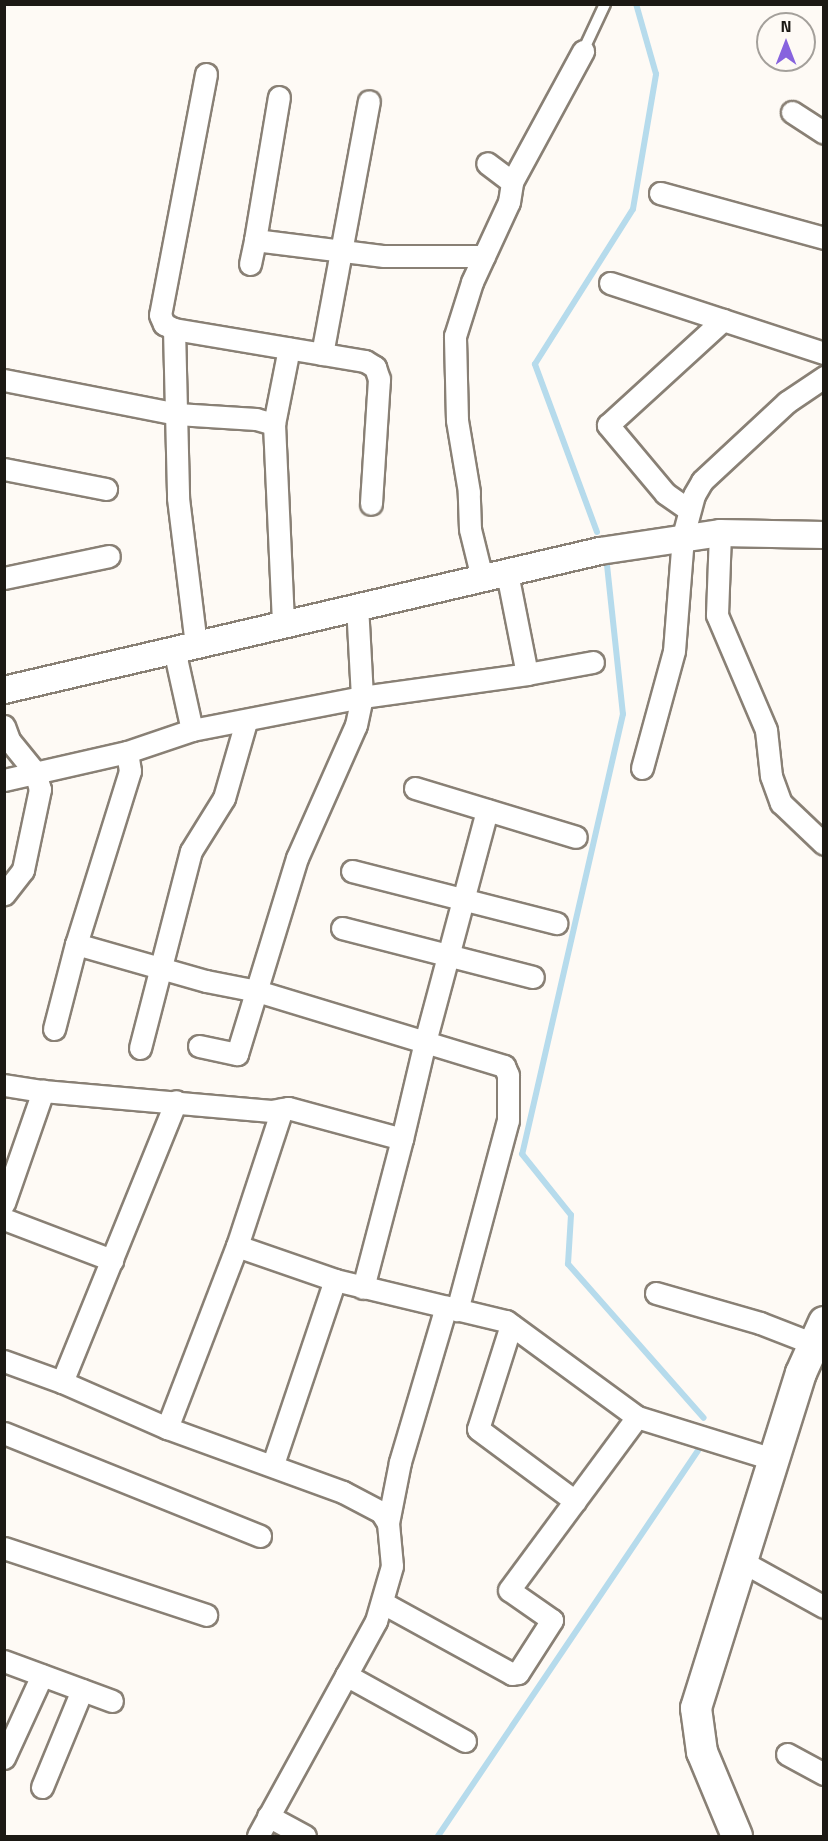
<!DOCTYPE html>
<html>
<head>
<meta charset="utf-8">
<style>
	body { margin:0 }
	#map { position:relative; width:828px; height:1841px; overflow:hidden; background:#fefaf5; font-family:"Titillium Web",sans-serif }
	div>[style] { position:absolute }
	.stream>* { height:6px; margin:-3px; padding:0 3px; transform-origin:3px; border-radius:3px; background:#b6dbec }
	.roads { filter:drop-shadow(2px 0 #898075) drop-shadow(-2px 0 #898075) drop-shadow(0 2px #898075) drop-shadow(0 -2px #898075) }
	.service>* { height:10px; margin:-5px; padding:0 5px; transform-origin:5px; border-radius:5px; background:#fff }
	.minor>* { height:21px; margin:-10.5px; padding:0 10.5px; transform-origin:10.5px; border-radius:10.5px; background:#fff }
	.tertiary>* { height:26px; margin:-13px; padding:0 13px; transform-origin:13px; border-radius:13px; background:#fff }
	.secondary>* { height:30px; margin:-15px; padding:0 15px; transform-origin:15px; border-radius:15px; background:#fff }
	span { translate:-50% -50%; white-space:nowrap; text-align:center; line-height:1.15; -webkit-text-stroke:4.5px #fefaf5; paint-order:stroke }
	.frame { position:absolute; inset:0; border:6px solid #1c1914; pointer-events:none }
	.north { position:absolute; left:756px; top:12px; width:60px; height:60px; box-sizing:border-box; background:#fefaf5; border:2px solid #a4a09b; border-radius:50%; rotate:0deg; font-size:16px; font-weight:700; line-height:24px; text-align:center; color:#1c1914 }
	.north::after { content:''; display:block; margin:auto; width:21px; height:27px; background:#8763de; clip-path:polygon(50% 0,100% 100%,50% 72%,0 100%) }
</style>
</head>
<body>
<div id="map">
	<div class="stream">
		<div style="left:597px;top:532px;width:179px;rotate:-110.3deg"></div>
		<div style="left:535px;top:364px;width:183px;rotate:-57.7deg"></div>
		<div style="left:633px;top:209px;width:137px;rotate:-80.3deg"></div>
		<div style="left:656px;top:74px;width:73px;rotate:-105.9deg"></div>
		<div style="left:607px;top:565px;width:150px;rotate:83.9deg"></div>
		<div style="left:623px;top:714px;width:451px;rotate:102.9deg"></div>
		<div style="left:522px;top:1154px;width:78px;rotate:51.2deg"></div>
		<div style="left:571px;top:1215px;width:49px;rotate:93.5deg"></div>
		<div style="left:568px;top:1264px;width:205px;rotate:48.6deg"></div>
		<div style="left:438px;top:1836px;width:465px;rotate:-56deg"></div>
	</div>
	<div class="roads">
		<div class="service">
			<div style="left:583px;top:51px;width:52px;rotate:-64.9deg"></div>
		</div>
		<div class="minor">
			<div style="left:206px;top:74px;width:245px;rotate:100.8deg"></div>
			<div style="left:160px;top:315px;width:10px;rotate:66deg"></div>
			<div style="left:164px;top:324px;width:11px;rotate:27deg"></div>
			<div style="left:174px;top:329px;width:194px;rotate:9.5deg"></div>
			<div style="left:365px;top:361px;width:12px;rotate:31deg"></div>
			<div style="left:375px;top:367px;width:13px;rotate:72deg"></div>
			<div style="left:379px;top:379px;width:125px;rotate:93.7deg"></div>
			<div style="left:792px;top:112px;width:38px;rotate:33deg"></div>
			<div style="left:512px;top:182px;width:149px;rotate:-61.5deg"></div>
			<div style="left:660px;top:193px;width:170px;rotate:15.3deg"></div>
			<div style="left:255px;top:240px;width:145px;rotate:-80.5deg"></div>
			<div style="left:250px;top:264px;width:25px;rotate:-78deg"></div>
			<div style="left:255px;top:240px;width:130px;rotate:7.1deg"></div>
			<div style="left:384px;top:256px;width:100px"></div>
			<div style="left:610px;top:283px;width:225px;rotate:18.1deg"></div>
			<div style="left:174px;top:329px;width:169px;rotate:88.6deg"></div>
			<div style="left:178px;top:498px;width:147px;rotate:83deg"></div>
			<div style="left:322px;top:354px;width:257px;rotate:-79.5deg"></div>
			<div style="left:4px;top:380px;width:176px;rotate:11.1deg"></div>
			<div style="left:177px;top:414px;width:79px;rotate:3.6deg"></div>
			<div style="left:256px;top:419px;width:19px;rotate:16deg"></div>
			<div style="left:274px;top:424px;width:199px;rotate:87.4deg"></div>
			<div style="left:274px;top:424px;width:77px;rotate:-78.8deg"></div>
			<div style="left:4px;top:469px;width:104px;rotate:11.1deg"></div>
			<div style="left:689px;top:510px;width:29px;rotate:-145deg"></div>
			<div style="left:665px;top:493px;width:89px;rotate:-130deg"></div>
			<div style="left:608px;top:425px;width:156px;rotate:-42.4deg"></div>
			<div style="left:720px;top:533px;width:82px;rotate:92.1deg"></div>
			<div style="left:717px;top:615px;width:125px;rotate:66.9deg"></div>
			<div style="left:766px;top:730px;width:46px;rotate:83.8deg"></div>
			<div style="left:771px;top:776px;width:29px;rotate:70deg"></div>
			<div style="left:781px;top:803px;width:59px;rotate:43.6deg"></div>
			<div style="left:507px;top:573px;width:103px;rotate:78.8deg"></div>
			<div style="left:527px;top:674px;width:67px;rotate:-10.3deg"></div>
			<div style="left:4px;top:578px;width:107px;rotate:-11.8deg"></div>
			<div style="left:482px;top:578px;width:50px;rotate:-103.8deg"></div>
			<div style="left:470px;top:529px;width:37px;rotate:-92deg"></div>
			<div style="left:469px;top:492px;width:73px;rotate:-99.5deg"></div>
			<div style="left:457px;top:420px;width:84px;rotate:-91.4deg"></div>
			<div style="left:455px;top:336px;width:57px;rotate:-72.5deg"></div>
			<div style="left:472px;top:282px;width:88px;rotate:-65.2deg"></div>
			<div style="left:509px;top:202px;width:20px;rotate:-81deg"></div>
			<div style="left:512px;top:182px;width:31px;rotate:-143deg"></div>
			<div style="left:174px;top:649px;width:83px;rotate:77.5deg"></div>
			<div style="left:192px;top:730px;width:69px;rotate:161.3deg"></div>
			<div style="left:127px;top:752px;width:19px;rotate:81deg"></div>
			<div style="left:130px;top:771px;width:181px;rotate:107.3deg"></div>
			<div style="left:76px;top:944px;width:135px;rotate:15.9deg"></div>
			<div style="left:206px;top:981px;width:52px;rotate:11.1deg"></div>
			<div style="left:257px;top:991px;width:176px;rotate:16.9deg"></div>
			<div style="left:425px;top:1042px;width:240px;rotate:-75deg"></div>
			<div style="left:4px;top:726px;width:15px;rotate:70deg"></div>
			<div style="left:9px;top:740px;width:41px;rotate:50.9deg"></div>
			<div style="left:35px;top:772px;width:18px;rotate:74deg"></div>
			<div style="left:40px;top:789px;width:83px;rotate:101.9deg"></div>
			<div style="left:23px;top:870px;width:31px;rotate:128deg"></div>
			<div style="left:192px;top:730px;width:173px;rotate:-11deg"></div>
			<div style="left:362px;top:697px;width:167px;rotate:-7.9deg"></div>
			<div style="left:642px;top:768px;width:121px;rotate:-74.7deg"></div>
			<div style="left:674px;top:651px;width:115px;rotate:-85.5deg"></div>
			<div style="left:683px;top:536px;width:42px;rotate:-75deg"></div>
			<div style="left:694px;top:495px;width:16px;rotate:-60deg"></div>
			<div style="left:702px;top:481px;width:116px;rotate:-42.9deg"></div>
			<div style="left:787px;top:402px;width:45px;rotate:-34deg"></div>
			<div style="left:4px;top:780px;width:126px;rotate:-12.8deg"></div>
			<div style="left:415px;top:788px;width:168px;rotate:16.9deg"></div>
			<div style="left:352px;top:871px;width:211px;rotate:14.3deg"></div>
			<div style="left:342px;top:928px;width:197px;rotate:14.4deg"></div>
			<div style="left:54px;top:1029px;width:88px;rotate:-75.5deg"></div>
			<div style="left:199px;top:1046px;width:39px;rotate:12deg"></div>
			<div style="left:237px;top:1054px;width:205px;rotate:-73deg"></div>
			<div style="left:297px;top:858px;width:145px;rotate:-66.1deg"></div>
			<div style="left:356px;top:725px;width:29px;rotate:-78deg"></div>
			<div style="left:362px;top:697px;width:91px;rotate:-93.1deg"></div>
			<div style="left:140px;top:1048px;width:203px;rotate:-75.5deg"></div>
			<div style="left:191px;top:851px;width:62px;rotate:-58.1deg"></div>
			<div style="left:224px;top:798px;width:79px;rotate:-73.9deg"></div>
			<div style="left:4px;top:1085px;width:39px;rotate:9deg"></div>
			<div style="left:402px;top:1139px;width:100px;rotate:-76.7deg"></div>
			<div style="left:425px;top:1042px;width:83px;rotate:16.9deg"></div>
			<div style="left:504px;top:1066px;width:10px;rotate:66deg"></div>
			<div style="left:508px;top:1075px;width:45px;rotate:90deg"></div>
			<div style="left:508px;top:1120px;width:197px;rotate:105deg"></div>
			<div style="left:4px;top:1203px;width:119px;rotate:-70.8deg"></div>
			<div style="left:43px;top:1091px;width:229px;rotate:5deg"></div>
			<div style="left:271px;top:1111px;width:17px;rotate:-10deg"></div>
			<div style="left:288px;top:1108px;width:118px;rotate:15.2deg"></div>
			<div style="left:402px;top:1139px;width:154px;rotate:104.7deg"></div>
			<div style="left:4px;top:1219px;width:116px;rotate:20.8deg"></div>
			<div style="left:237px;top:1246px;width:104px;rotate:19.1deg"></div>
			<div style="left:335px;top:1280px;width:176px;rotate:13.5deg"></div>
			<div style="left:506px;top:1321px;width:162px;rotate:36.2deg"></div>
			<div style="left:637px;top:1417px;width:142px;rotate:17.2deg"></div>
			<div style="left:656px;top:1293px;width:108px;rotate:16.1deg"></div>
			<div style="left:760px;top:1323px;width:58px;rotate:21.3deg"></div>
			<div style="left:511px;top:1325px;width:109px;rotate:107.6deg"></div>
			<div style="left:478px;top:1429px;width:121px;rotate:36.6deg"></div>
			<div style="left:4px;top:1361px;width:62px;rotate:19.9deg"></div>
			<div style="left:62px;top:1382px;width:115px;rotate:23.7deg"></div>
			<div style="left:167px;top:1428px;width:187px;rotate:20deg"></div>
			<div style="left:343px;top:1492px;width:43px;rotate:27.8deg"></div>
			<div style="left:381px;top:1512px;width:13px;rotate:58deg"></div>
			<div style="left:388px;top:1523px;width:43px;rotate:84.7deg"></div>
			<div style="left:392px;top:1566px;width:57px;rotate:106.2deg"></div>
			<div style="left:376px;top:1621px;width:245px;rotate:118.8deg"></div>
			<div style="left:62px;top:1382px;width:303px;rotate:-67.9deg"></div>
			<div style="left:167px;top:1428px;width:195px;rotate:-69deg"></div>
			<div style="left:237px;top:1246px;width:144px;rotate:-71.8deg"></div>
			<div style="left:4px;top:1433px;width:276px;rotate:21.9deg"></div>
			<div style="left:273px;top:1464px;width:194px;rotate:-71.4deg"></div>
			<div style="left:388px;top:1523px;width:62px;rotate:-78.9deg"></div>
			<div style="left:400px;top:1462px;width:162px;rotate:-73.5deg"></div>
			<div style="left:4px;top:1548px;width:213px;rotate:18.3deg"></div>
			<div style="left:741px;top:1561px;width:95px;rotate:29deg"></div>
			<div style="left:383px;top:1603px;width:147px;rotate:28.8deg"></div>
			<div style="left:512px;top:1674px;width:6px;rotate:-9deg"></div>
			<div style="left:518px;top:1673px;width:63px;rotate:-57.3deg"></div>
			<div style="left:552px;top:1620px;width:52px;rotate:-145.1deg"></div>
			<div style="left:509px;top:1590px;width:215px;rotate:-53.5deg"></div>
			<div style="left:4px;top:1661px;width:115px;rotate:20.3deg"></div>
			<div style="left:346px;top:1675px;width:136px;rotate:29deg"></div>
			<div style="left:787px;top:1754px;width:42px;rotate:28.4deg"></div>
			<div style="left:4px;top:1758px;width:91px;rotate:-65.4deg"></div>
			<div style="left:42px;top:1787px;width:105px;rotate:-67.6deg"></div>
			<div style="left:268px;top:1816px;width:42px;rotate:28.4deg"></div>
		</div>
		<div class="tertiary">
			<div style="left:4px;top:690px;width:612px;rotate:-13.13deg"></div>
			<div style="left:600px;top:551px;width:121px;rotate:-8.5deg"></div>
			<div style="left:720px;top:533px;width:104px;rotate:1.1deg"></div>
		</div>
		<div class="secondary">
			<div style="left:737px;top:1836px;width:91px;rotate:-112.6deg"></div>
			<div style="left:702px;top:1752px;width:44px;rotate:-97.8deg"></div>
			<div style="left:696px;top:1708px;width:351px;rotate:-72.6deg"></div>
			<div style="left:801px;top:1373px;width:56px;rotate:-65.7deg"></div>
		</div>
	</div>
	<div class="frame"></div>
	<div class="north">N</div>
</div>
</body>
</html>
